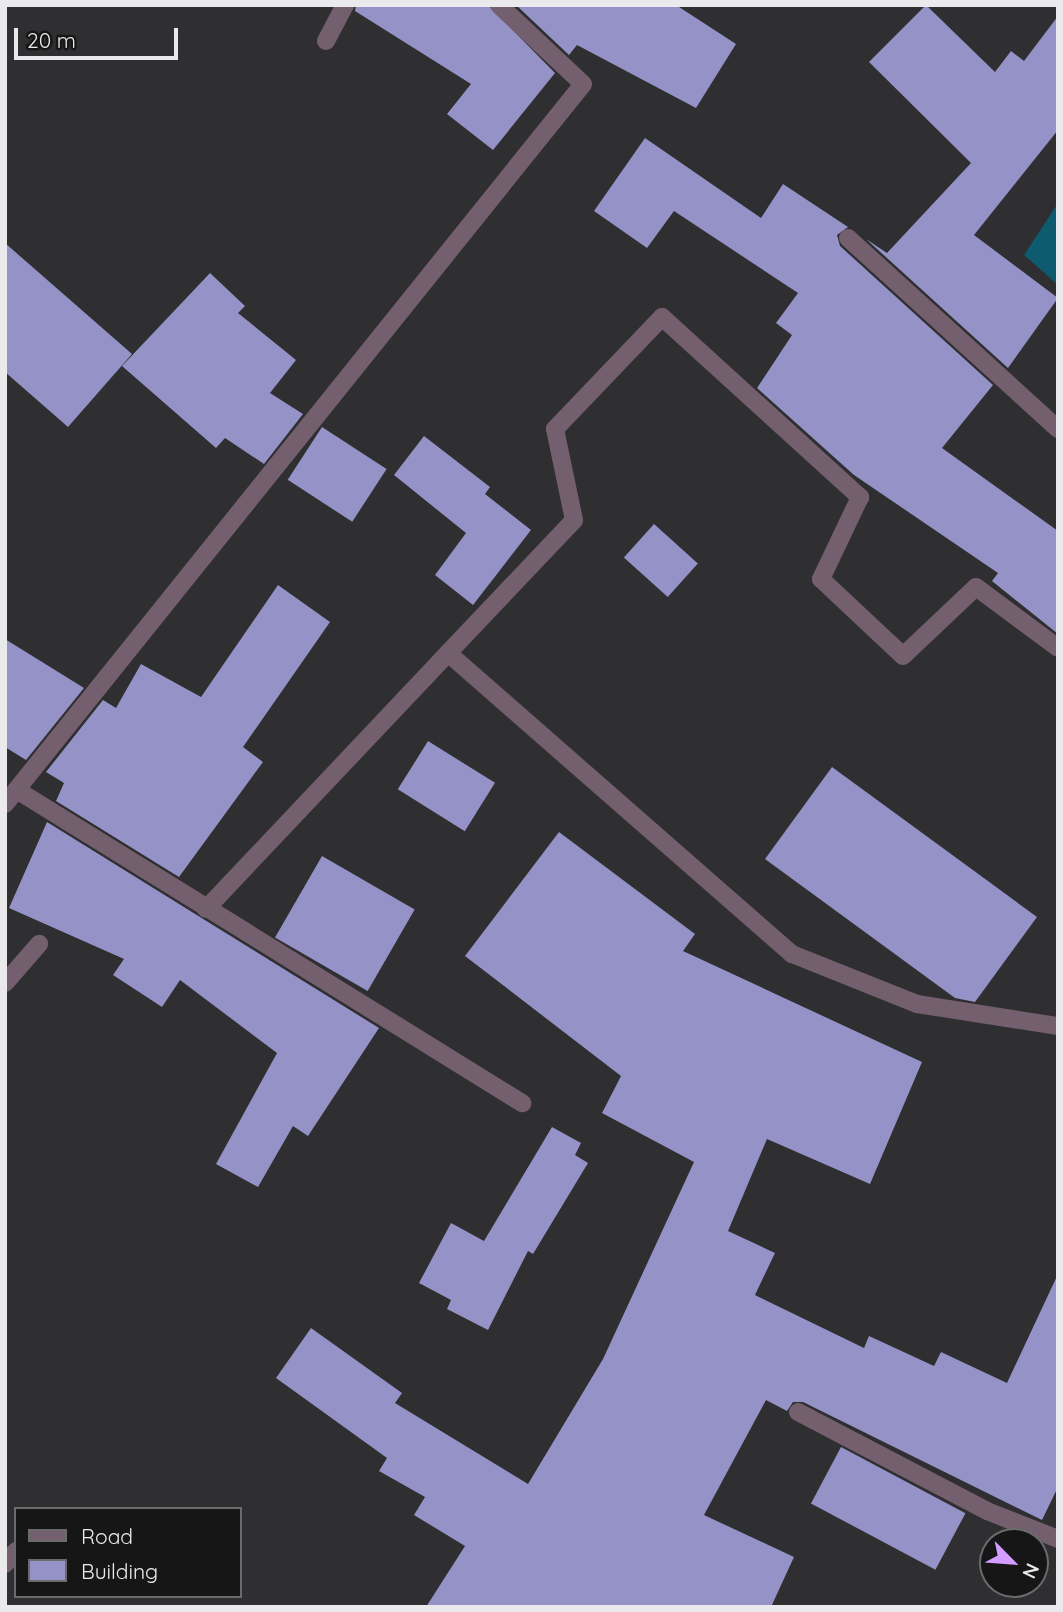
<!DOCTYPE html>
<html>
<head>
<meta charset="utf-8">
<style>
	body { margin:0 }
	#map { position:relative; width:1063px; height:1612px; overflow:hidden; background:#2f2e30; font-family:Quicksand,sans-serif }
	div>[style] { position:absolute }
	.water>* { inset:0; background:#0e5a6f }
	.building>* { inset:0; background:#9492c6; transform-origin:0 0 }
	.minor>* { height:18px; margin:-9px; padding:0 9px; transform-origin:9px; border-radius:9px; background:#735f6e }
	span { translate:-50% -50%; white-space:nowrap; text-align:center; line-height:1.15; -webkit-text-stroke:7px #171617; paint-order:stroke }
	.frame { position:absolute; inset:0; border:7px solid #eae9eb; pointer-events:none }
	.legend { position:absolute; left:14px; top:1507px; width:228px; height:91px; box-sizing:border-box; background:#171617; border:2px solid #6b6a6c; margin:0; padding:9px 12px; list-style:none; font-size:21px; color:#eae9eb }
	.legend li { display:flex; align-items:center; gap:14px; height:35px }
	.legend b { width:35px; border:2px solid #6b6a6c }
	.north { position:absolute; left:979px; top:1528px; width:70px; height:70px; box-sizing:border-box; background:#171617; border:2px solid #6b6a6c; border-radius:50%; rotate:115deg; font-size:19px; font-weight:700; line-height:28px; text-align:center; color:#eae9eb }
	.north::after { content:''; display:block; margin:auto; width:24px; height:32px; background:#d39cfd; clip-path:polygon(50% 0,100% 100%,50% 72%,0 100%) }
	.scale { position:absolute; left:14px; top:28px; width:164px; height:32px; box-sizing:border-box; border:4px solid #eae9eb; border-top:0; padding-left:9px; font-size:21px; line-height:24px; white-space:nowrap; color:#eae9eb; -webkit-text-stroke:5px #171617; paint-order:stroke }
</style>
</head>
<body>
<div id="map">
	<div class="water">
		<div style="clip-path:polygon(1058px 203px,1058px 285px,1024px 255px)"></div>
	</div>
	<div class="building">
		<div style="clip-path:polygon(356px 5px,488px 5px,555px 73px,493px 150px,447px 114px,471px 84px,355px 11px)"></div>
		<div style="clip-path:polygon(516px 5px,676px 5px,736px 44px,696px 108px,577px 45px,569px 55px)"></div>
		<div style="clip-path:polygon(926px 5px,995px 72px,1011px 51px,1024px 61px,1058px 16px,1058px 130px,974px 235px,1058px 298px,1008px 368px,866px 239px,887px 253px,971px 163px,869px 62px)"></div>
		<div style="clip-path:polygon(645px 138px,761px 218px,783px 184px,848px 227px,837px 235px,840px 246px,993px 385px,942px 448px,1058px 531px,1058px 634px,992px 581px,998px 573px,854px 475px,757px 388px,792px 335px,776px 323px,798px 293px,674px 211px,647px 248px,594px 211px)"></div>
		<div style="clip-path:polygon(5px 243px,132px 354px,68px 427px,5px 372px)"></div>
		<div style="clip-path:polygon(210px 273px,245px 306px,238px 313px,296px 360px,270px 393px,303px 414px,264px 464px,225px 438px,216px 448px,122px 366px)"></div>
		<div style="left:322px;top:427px;width:77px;height:63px;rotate:33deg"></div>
		<div style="clip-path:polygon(424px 436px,490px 487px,485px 494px,531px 530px,473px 605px,435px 575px,466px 533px,394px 475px)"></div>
		<div style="left:654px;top:524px;width:59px;height:45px;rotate:42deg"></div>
		<div style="clip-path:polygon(278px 585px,330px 622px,243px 747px,263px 762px,179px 877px,56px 801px,64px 783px,46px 772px,103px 700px,116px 708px,141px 664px,201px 697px)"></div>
		<div style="clip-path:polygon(5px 639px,84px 688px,26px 760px,5px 747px)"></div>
		<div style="left:428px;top:741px;width:79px;height:57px;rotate:32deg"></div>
		<div style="clip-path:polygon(832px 767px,1037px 917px,975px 1002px,955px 998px,765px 859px)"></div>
		<div style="clip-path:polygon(47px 822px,379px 1028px,308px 1136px,293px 1126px,258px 1187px,216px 1164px,277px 1053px,180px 980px,162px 1007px,113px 975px,124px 959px,9px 908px)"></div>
		<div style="clip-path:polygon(559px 832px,695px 934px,683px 951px,922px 1062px,870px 1184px,767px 1139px,728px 1231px,775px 1253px,755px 1295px,864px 1348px,869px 1336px,934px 1366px,941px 1352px,1007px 1383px,1058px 1274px,1058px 1487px,1042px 1520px,803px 1402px,793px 1402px,787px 1411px,766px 1400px,704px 1515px,794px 1557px,771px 1607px,426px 1607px,465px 1546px,414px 1515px,425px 1497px,379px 1471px,387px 1458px,276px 1378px,311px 1328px,402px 1393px,395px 1403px,528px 1484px,603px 1359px,694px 1162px,602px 1113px,621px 1076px,465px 956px)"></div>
		<div style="left:322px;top:856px;width:107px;height:94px;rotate:30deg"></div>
		<div style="clip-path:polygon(552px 1127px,581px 1143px,575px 1155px,588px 1163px,533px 1254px,528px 1251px,488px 1330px,447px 1309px,451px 1300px,419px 1283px,451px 1223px,484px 1241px)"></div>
		<div style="left:841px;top:1447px;width:141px;height:64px;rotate:28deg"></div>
	</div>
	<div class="minor">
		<div style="left:326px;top:41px;width:41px;rotate:-62.2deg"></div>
		<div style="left:848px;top:238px;width:284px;rotate:42.3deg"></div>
		<div style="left:448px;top:653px;width:183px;rotate:-46.5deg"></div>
		<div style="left:574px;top:520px;width:93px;rotate:-101.8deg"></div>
		<div style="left:555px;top:429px;width:155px;rotate:-46.3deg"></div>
		<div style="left:662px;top:317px;width:268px;rotate:42.3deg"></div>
		<div style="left:860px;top:497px;width:91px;rotate:115.4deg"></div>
		<div style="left:821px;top:579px;width:112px;rotate:43.2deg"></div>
		<div style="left:903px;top:656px;width:100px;rotate:-43.4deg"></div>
		<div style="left:976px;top:587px;width:102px;rotate:36.6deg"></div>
		<div style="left:20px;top:792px;width:591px;rotate:31.78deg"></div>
		<div style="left:5px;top:804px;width:923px;rotate:-51.24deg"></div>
		<div style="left:583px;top:84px;width:115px;rotate:-136.8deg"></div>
		<div style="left:206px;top:909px;width:352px;rotate:-46.6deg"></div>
		<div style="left:448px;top:653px;width:457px;rotate:41.2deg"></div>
		<div style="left:792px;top:954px;width:135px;rotate:21.8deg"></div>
		<div style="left:917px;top:1004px;width:143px;rotate:8.9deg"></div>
		<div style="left:5px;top:983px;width:52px;rotate:-48.9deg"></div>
		<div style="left:798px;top:1412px;width:213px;rotate:27.6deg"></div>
		<div style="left:987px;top:1511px;width:76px;rotate:21.5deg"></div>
		<div style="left:5px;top:1564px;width:17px;rotate:-50deg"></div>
	</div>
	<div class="frame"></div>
	<ul class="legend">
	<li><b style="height:9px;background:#735f6e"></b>Road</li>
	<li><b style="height:19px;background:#9492c6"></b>Building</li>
	</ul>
	<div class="north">N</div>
	<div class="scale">20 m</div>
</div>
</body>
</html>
